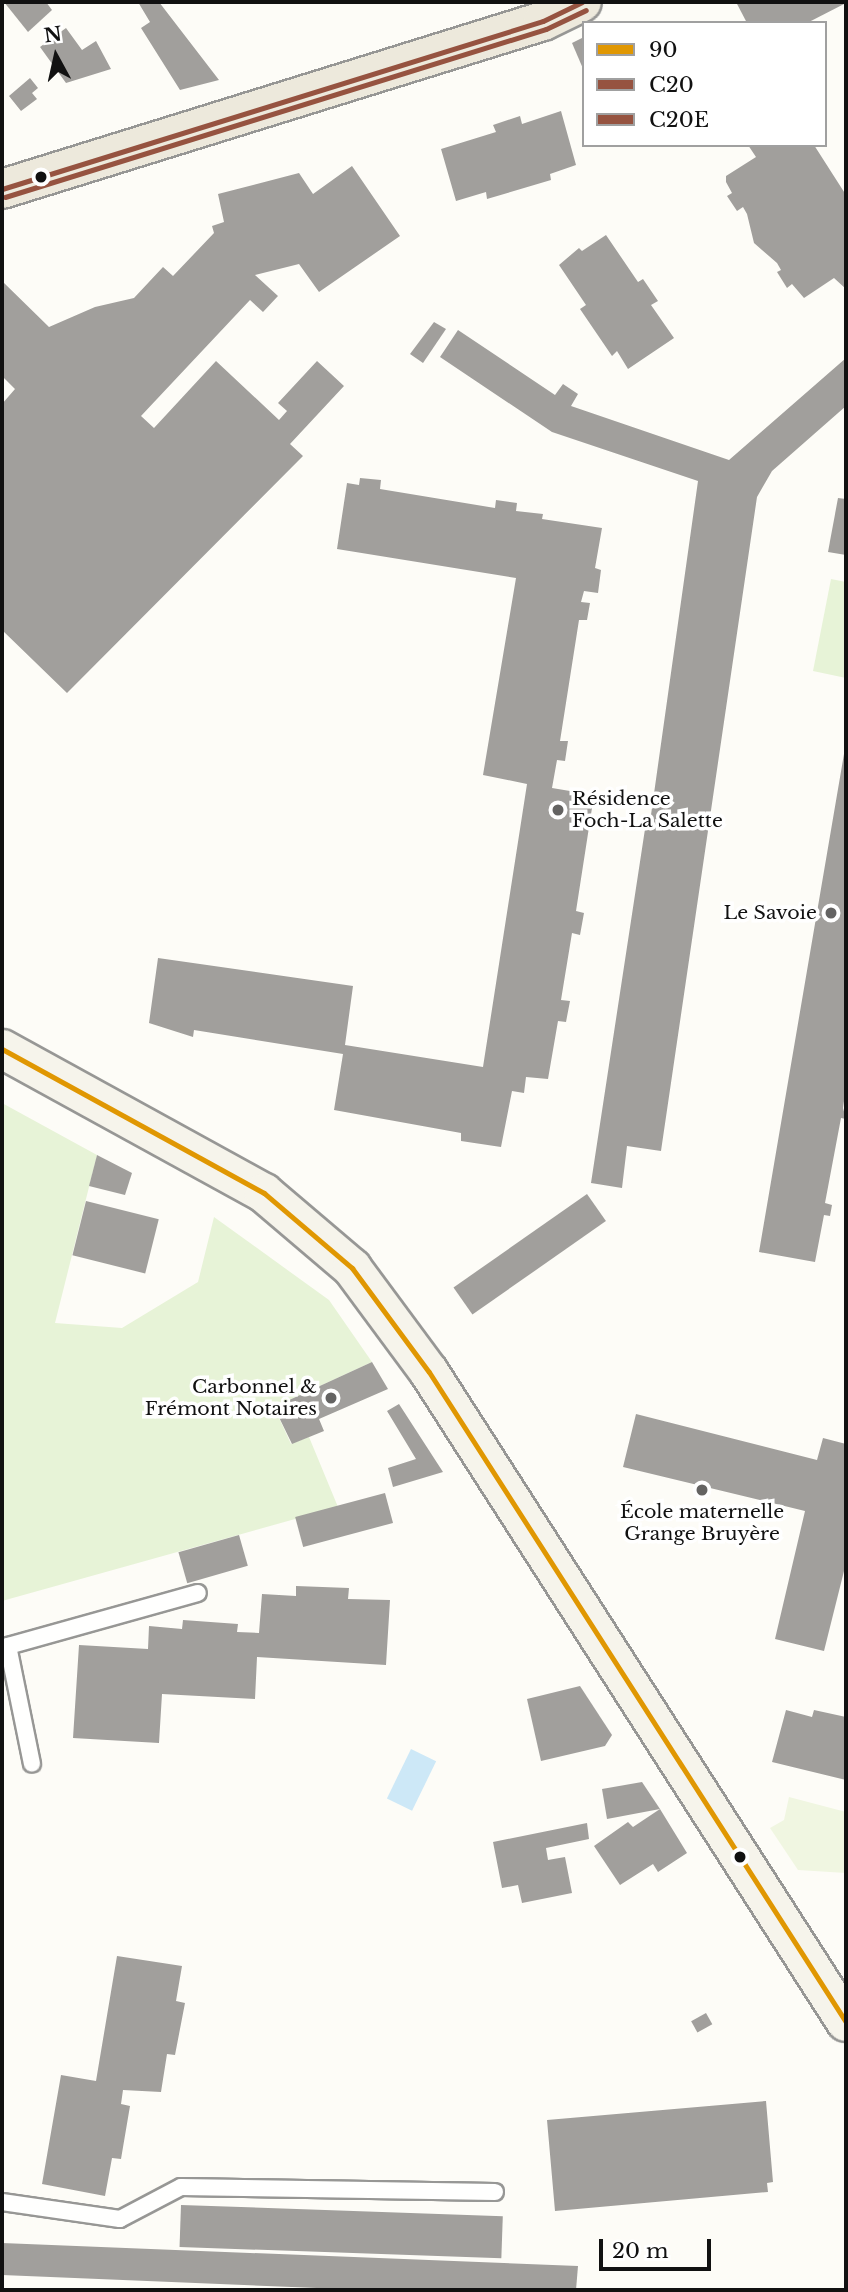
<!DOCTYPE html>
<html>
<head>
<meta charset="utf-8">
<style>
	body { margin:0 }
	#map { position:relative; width:848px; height:2292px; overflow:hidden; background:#fdfcf7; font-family:"Libre Baskerville",serif }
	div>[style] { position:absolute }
	.green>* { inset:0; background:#e7f3d7 }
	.pitch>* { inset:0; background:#f0f6e1 }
	.water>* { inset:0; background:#cde8f7; transform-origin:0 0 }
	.building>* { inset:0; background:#a19f9c; transform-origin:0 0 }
	.roads { filter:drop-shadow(2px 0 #979795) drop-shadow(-2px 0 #979795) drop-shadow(0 2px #979795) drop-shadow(0 -2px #979795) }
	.service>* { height:16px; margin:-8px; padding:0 8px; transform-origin:8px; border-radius:8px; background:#fffffe }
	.secondary>* { height:38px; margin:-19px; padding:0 19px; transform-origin:19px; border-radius:19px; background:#f6f4eb }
	.primary>* { height:38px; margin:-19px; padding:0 19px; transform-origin:19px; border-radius:19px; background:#ede9dc }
	.bus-1>* { height:5px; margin:-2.5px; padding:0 2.5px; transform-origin:2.5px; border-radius:2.5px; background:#e09702 }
	.bus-2>* { height:5px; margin:-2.5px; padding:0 2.5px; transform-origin:2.5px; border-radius:2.5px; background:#965340 }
	.bus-3>* { height:5px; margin:-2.5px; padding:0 2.5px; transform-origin:2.5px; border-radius:2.5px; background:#965340 }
	.dots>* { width:19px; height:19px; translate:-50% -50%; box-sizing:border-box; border:4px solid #fff; border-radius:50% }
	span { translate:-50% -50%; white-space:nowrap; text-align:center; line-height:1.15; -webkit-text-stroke:7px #fff; paint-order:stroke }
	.poi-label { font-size:19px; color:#111 }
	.left { translate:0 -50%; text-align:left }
	.right { translate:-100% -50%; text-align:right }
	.frame { position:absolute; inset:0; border:4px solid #111; pointer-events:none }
	.legend { position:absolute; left:582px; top:21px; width:245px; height:126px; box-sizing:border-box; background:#fff; border:2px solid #a0a0a0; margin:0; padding:9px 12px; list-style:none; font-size:21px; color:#111 }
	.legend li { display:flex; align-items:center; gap:14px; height:35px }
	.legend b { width:35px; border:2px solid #a0a0a0 }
	.north { position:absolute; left:21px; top:21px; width:70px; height:70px; -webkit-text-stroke:5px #fff; paint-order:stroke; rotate:352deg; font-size:19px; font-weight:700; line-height:28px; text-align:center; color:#111 }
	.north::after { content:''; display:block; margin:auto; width:24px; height:32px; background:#111; clip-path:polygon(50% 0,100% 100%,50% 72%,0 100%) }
	.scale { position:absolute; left:599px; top:2239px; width:112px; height:32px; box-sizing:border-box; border:4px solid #111; border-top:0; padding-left:9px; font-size:21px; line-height:24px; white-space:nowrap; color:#111; -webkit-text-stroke:5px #fff; paint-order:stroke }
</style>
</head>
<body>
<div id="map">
	<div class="green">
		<div style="clip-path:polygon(831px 579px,846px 582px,846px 678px,813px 671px)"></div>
		<div style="clip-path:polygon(2px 1103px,97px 1155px,55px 1323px,122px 1328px,198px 1282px,214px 1217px,329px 1300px,372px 1362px,274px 1407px,291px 1444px,309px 1437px,338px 1507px,2px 1601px)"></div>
	</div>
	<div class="pitch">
		<div style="clip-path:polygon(789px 1797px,846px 1812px,846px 1873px,798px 1870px,770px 1828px,784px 1820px)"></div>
	</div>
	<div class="water">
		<div style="left:411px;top:1749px;width:28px;height:55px;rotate:26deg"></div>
	</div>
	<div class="building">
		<div style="clip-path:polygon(4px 2px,46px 2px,52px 10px,28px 32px)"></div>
		<div style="clip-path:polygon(138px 2px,159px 2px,219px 80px,180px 90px,141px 28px,150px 22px)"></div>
		<div style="clip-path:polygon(736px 2px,846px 2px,846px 3px,807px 23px,747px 23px)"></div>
		<div style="clip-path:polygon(66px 28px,82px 50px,96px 41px,111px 69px,66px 83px,40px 47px)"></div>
		<div style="clip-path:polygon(584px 37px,584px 71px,572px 43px)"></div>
		<div style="clip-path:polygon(30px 78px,38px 88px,32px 93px,37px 99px,21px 111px,9px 96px)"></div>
		<div style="clip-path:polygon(561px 111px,576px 165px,550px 174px,551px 180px,487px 199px,486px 192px,456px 201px,441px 149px,496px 132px,493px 125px,520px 116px,522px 124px)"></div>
		<div style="clip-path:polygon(748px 145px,814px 145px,846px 195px,846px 289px,834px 278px,804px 298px,792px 284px,787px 288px,777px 272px,781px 270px,777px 263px,754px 243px,747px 214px,743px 207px,737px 211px,727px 196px,732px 193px,726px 182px,726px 176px,756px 157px)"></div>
		<div style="clip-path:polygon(352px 166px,400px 236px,319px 292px,299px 264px,255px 275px,278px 296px,263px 312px,250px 300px,141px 416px,154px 428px,216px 361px,279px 420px,287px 411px,278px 403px,317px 361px,344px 386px,290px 444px,303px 456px,67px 693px,2px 630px,2px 404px,15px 389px,2px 376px,2px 281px,49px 327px,95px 307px,134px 298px,163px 267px,173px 276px,214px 233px,212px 226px,224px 222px,218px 194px,299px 173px,313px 194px)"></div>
		<div style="clip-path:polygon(606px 235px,638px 282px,643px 279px,658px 301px,651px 305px,674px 338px,628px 369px,617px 351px,612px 356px,580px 309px,586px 305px,559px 265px,579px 248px,582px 251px)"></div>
		<div style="clip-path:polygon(434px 322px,446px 329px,423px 363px,410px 354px)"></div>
		<div style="clip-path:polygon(458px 330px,555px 395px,563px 384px,578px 394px,571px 406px,729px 460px,846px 358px,846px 406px,772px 471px,757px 497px,661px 1151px,627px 1146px,622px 1188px,591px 1183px,645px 829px,649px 829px,698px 481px,552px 432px,440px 357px)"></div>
		<div style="clip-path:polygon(360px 478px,381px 480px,380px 489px,495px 508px,496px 500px,517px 503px,516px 511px,543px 514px,542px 519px,602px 528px,595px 568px,601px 570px,598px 593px,584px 591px,581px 602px,590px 603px,587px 620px,579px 620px,560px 741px,568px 741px,565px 761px,557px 760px,552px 788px,594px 795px,576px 911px,584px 913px,580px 935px,572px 933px,561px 1000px,570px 1001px,566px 1022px,558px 1021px,548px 1079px,526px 1077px,524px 1093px,512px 1091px,501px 1147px,461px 1141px,461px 1133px,334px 1110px,343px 1054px,194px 1030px,193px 1037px,149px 1023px,158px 958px,353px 986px,345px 1045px,483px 1067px,527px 784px,483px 775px,516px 578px,337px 549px,347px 483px,359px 485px)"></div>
		<div style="clip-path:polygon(838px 498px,846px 499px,846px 555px,828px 552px)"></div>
		<div style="clip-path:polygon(845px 748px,846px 1087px,843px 1108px,846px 1119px,841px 1118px,825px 1203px,832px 1205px,830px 1216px,824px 1215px,815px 1262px,759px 1252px)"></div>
		<div style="clip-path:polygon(97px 1155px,132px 1173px,125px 1195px,89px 1186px)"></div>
		<div style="left:587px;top:1194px;width:33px;height:163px;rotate:55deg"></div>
		<div style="left:86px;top:1201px;width:75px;height:56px;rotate:14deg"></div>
		<div style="clip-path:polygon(372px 1362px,388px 1389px,319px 1419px,324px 1431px,292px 1444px,274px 1407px)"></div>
		<div style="clip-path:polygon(399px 1404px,443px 1472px,393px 1487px,388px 1468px,416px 1459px,387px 1411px)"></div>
		<div style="clip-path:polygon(636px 1414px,817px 1460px,823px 1438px,846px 1444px,846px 1563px,824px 1651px,775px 1639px,805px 1511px,623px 1467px)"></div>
		<div style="left:385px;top:1493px;width:31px;height:93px;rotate:75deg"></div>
		<div style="left:239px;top:1535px;width:32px;height:63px;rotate:74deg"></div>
		<div style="clip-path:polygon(296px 1586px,349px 1588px,348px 1599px,390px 1600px,386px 1665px,257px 1657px,255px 1699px,162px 1694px,159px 1743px,73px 1738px,79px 1645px,148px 1649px,149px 1626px,182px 1629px,183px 1620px,238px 1624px,237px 1632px,259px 1633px,262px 1594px,296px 1596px)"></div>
		<div style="clip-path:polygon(580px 1686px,612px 1735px,605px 1746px,541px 1761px,527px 1699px)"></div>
		<div style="clip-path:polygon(786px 1710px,812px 1717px,814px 1710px,846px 1717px,846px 1780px,772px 1762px)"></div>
		<div style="clip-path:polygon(642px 1782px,660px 1809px,607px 1819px,602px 1789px)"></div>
		<div style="clip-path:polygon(660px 1809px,687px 1853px,658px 1872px,653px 1864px,620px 1885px,594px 1846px,628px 1822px,633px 1827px)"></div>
		<div style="clip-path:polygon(587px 1823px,589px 1839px,546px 1848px,548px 1860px,565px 1857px,572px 1893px,522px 1903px,518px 1885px,502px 1888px,493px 1842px)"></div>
		<div style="clip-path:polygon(117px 1956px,182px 1966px,176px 2001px,185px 2003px,175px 2055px,167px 2054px,161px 2092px,123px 2090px,121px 2104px,130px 2106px,121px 2159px,112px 2158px,105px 2196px,42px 2184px,61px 2075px,96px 2081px)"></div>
		<div style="left:706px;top:2013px;width:13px;height:17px;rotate:61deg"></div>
		<div style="clip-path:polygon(766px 2101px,773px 2182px,767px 2183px,768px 2192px,555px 2211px,547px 2120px)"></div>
		<div style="left:181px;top:2205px;width:322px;height:42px;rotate:2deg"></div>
		<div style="clip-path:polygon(2px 2243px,578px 2266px,576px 2290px,365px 2290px,2px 2275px)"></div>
	</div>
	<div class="roads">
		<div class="service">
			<div style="left:8px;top:1646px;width:197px;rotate:-15.6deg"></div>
			<div style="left:2px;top:1648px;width:6px;rotate:-18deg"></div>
			<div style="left:8px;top:1646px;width:120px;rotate:78.5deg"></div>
			<div style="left:2px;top:2202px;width:119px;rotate:8.2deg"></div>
			<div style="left:120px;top:2219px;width:69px;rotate:-27.7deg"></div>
			<div style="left:181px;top:2187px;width:314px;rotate:0.9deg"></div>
		</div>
		<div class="secondary">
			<div style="left:2px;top:1049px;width:299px;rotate:28.8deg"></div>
			<div style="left:264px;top:1193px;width:116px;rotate:40.4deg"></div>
			<div style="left:352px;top:1268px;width:129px;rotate:53.5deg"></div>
			<div style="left:429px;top:1372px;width:772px;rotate:57.32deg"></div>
		</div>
		<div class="primary">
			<div style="left:2px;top:189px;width:566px;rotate:-17.25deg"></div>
			<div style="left:543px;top:21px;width:43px;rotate:-26deg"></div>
		</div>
	</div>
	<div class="bus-1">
		<div style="left:2px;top:1049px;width:299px;rotate:28.8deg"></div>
		<div style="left:264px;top:1193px;width:116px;rotate:40.4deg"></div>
		<div style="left:352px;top:1268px;width:129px;rotate:53.5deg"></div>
		<div style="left:429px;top:1372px;width:772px;rotate:57.32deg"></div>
	</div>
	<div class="bus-2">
		<div style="left:2px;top:189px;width:566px;rotate:-17.25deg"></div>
		<div style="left:543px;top:21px;width:43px;rotate:-26deg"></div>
	</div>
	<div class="bus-3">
		<div style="left:5px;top:197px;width:566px;rotate:-17.25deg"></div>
		<div style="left:546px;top:29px;width:44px;rotate:-25.4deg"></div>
	</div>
	<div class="dots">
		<div style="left:41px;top:177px;background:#111"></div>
		<div style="left:558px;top:810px;background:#646362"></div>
		<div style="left:831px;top:913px;background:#646362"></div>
		<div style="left:331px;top:1398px;background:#646362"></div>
		<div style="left:702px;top:1490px;background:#646362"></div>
		<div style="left:740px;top:1857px;background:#111"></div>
	</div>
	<div class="poi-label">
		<span class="left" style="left:572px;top:810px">Résidence<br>Foch-La Salette</span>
		<span class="right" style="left:817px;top:913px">Le Savoie</span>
		<span class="right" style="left:317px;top:1398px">Carbonnel &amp;<br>Frémont Notaires</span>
		<span style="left:702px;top:1523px">École maternelle<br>Grange Bruyère</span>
	</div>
	<div class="frame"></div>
	<ul class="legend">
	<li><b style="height:9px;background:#e09702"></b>90</li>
	<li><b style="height:9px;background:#965340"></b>C20</li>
	<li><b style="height:9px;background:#965340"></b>C20E</li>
	</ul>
	<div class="north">N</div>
	<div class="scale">20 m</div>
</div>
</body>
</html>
